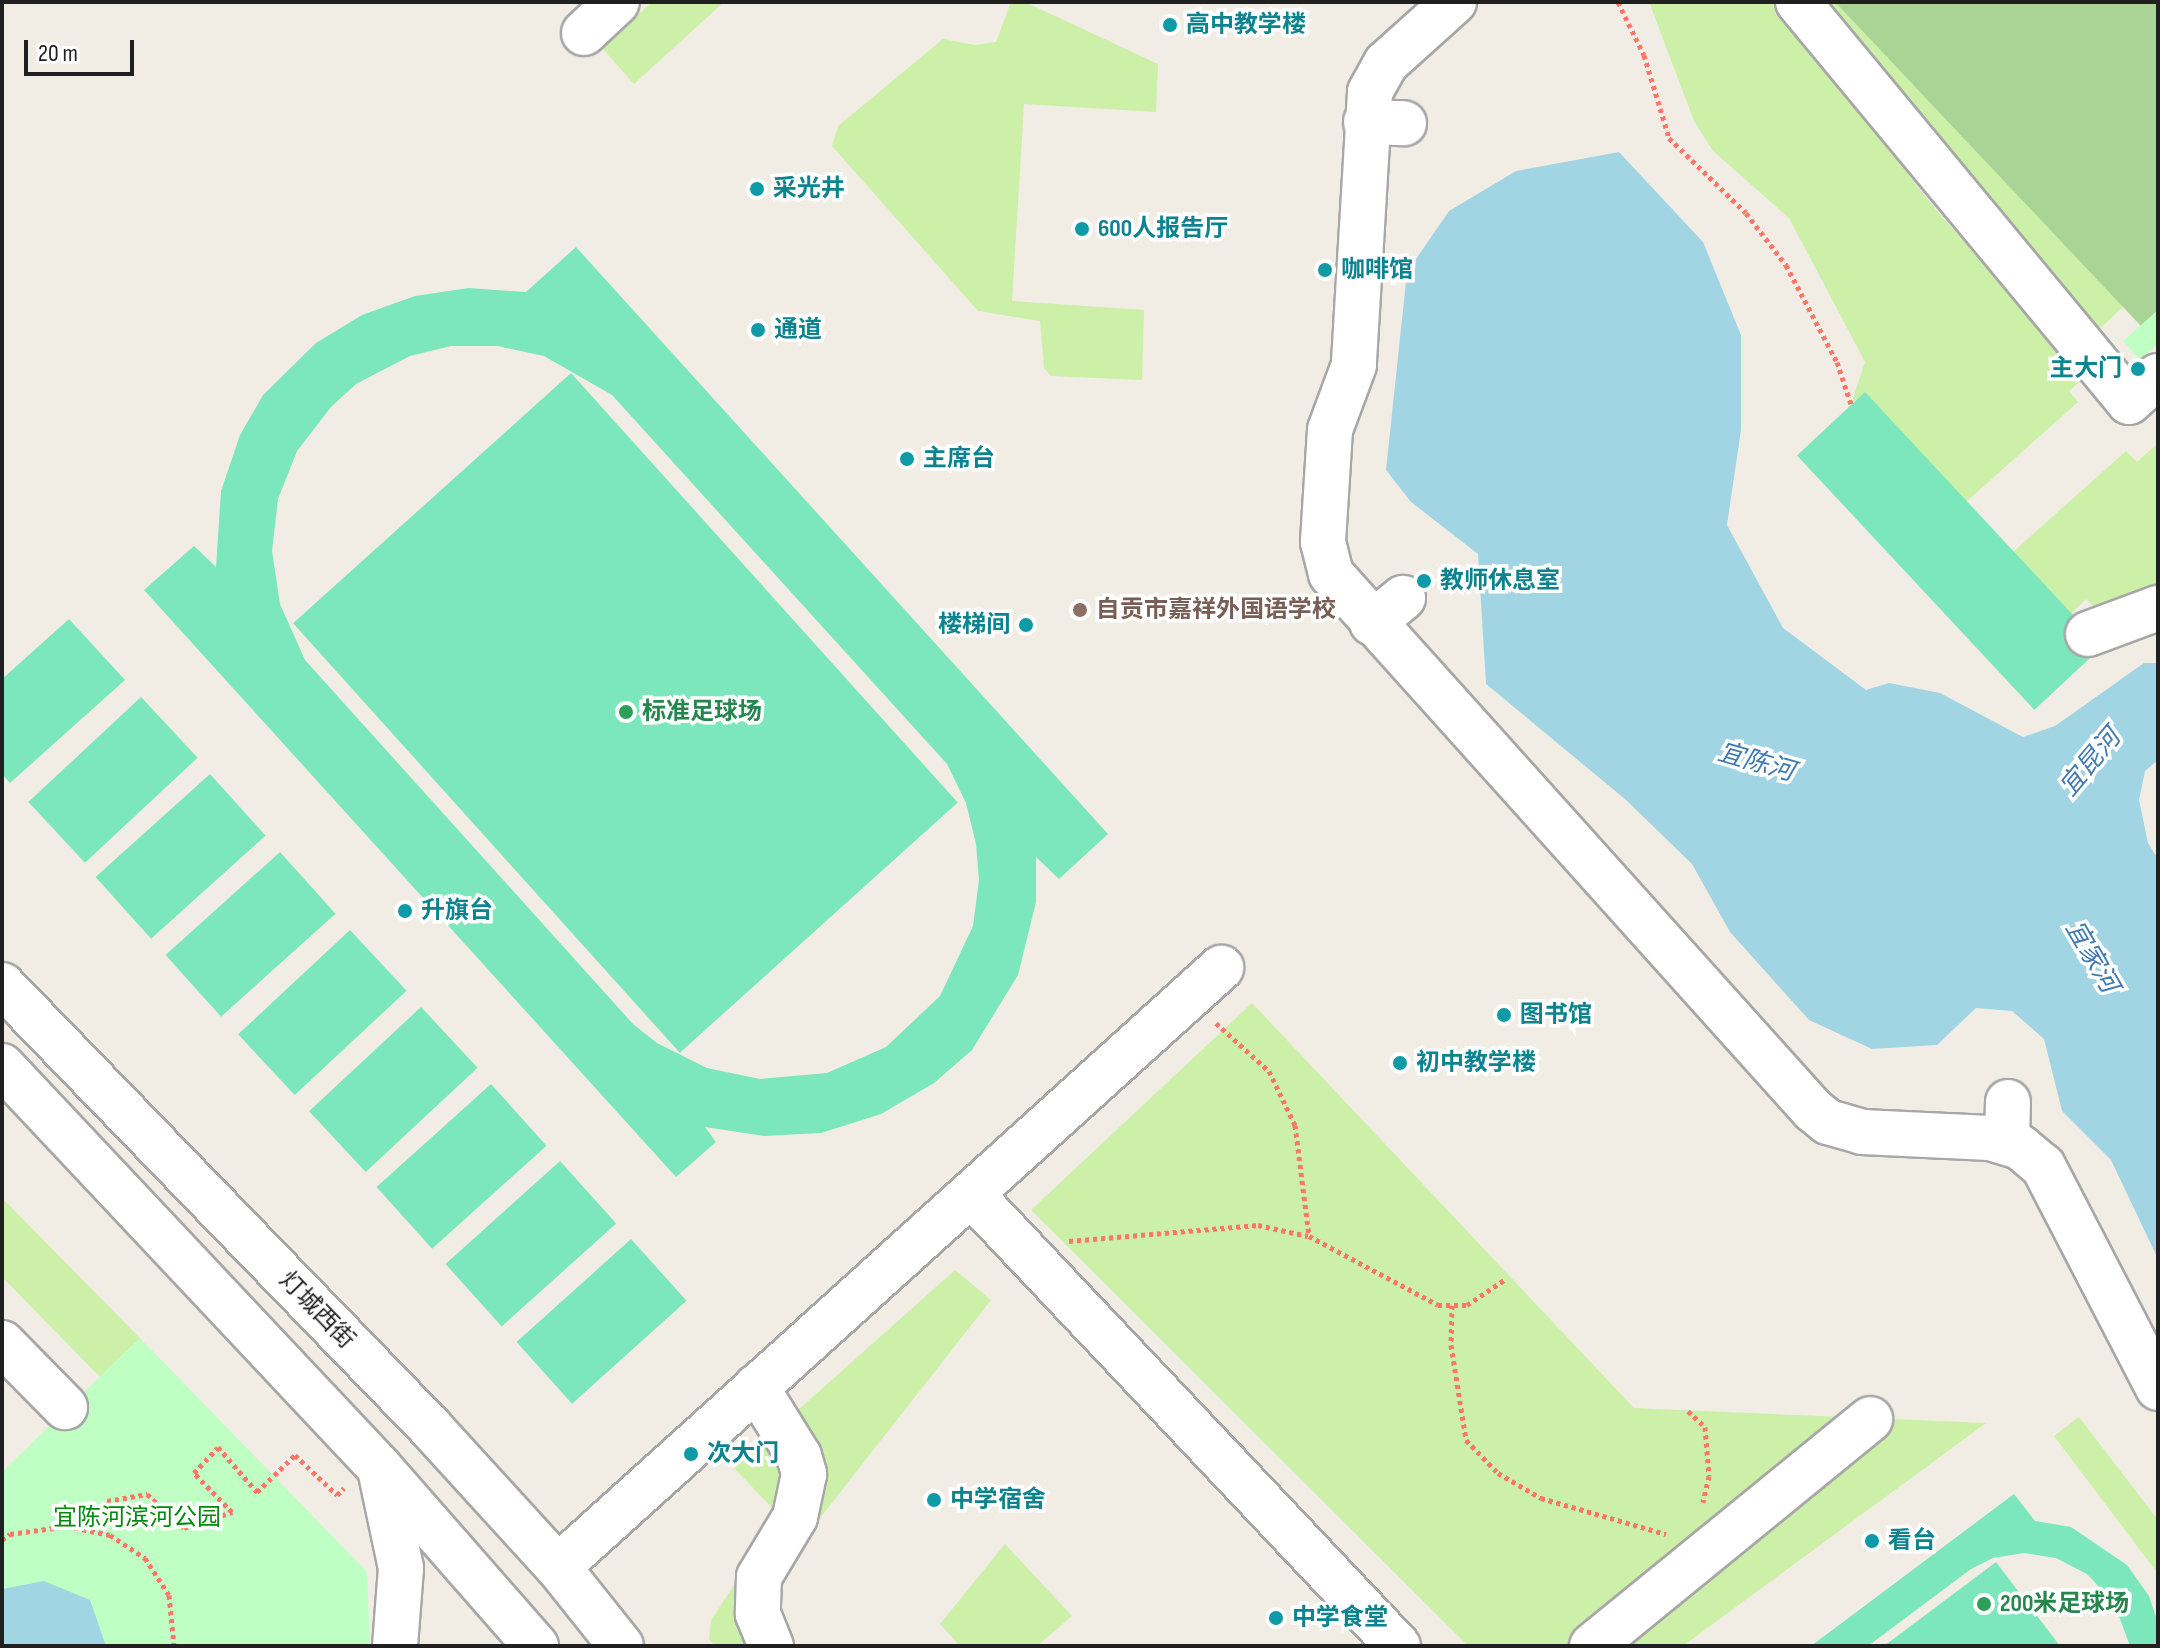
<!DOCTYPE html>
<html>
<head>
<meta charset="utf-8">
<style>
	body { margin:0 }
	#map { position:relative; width:2160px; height:1648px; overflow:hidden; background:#f1ede5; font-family:"Sofia Sans Condensed","Noto Sans SC",sans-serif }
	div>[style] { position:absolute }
	.grass>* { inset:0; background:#ccf0a7 }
	.forest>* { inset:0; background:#aad496 }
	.park>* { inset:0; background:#bfffc3 }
	.pitch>* { inset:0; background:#7ce7bc; transform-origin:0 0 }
	.water>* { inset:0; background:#a2d5e3 }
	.path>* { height:5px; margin-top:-2.5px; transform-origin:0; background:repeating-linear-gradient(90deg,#ff7568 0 4px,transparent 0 8px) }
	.roads { filter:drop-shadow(2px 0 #a7a7a7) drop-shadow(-2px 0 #a7a7a7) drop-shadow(0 2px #a7a7a7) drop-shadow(0 -2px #a7a7a7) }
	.minor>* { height:44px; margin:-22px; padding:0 22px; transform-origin:22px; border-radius:22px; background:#fff }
	.dots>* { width:22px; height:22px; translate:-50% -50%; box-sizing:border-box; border:4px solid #fff; border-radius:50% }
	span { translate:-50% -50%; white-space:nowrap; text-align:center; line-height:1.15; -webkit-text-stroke:7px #fff; paint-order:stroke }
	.culture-label { font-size:24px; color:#0d838f; font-weight:700 }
	.left { translate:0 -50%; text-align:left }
	.right { translate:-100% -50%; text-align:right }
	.education-label { font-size:24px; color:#785e54; font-weight:700 }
	.leisure-label { font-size:24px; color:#27864d; font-weight:700 }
	.street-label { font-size:24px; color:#202020 }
	.park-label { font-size:24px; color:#018a0a }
	.water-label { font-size:26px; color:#407ab1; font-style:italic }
	.frame { position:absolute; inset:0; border:4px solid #202020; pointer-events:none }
	.scale { position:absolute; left:24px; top:40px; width:110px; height:36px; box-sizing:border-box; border:4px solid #202020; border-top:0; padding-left:10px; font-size:24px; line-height:28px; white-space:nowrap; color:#202020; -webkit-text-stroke:6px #fff; paint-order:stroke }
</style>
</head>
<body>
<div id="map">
	<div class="grass">
		<div style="clip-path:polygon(652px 2px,724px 2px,634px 84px,602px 48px)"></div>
		<div style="clip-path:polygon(1011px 2px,1025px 2px,1158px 64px,1156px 112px,1024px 104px,1012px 301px,1144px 310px,1142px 380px,1051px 376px,1044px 368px,1040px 321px,978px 311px,832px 146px,838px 126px,943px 39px,975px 45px,996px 42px)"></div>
		<div style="clip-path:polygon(1649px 2px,1772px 2px,1937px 211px,2084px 378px,2069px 391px,2078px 402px,1966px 502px,1865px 393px,1851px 404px,1865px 362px,1789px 218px,1713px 151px,1694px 121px)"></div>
		<div style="clip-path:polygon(1824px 2px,1835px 2px,2124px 306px,2094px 334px)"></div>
		<div style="clip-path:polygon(2158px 443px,2158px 593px,2103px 615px,2086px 599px,2070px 615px,2013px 552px,2126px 451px,2137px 462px)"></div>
		<div style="clip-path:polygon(1252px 1003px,1634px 1408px,1986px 1423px,1683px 1646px,1468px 1646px,1031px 1210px)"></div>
		<div style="clip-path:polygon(2px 1198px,140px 1338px,100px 1377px,2px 1277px)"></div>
		<div style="clip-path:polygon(955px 1270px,991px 1300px,798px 1546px,788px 1419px)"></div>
		<div style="clip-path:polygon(2079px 1417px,2158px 1520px,2158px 1574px,2054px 1436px)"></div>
		<div style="clip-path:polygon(772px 1434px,792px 1476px,775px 1511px,734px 1468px)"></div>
		<div style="clip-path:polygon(1005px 1544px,1072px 1616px,1037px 1646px,960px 1646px,940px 1624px)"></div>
		<div style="clip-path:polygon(748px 1564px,758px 1646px,715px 1646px,709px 1639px,711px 1620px)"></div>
	</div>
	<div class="forest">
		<div style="clip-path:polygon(1835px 2px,2156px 2px,2158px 310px,2141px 326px)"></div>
	</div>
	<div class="park">
		<div style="clip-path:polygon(2158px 310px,2158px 344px,2140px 360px,2123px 341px)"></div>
		<div style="clip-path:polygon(140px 1338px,367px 1572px,370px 1646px,2px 1646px,2px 1472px)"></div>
	</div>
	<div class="pitch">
		<div style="clip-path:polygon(evenodd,576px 247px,1108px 834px,1059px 879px,1036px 857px,1036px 902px,1018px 975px,972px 1050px,934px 1083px,881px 1114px,821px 1133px,764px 1136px,705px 1127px,716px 1142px,676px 1177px,144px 590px,194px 546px,216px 567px,221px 491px,240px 435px,263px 395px,316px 343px,362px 315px,415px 296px,469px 288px,526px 292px,576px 247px,451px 346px,497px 346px,544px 356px,612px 395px,947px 764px,966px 803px,976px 844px,979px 880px,973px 926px,940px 996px,886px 1047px,827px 1073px,760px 1079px,707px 1068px,657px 1043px,633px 1024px,305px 660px,280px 604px,272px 551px,278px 499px,297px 451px,331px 407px,356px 384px,410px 356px,451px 346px)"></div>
		<div style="left:571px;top:373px;width:578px;height:374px;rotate:48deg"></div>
		<div style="left:1865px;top:392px;width:348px;height:93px;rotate:47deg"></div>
		<div style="clip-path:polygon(69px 619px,125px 680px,10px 783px,2px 774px,2px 679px)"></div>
		<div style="left:141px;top:697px;width:83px;height:154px;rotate:47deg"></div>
		<div style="left:210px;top:774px;width:83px;height:154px;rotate:48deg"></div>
		<div style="left:280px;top:852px;width:83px;height:154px;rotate:48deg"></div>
		<div style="left:350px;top:930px;width:83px;height:153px;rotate:47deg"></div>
		<div style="left:421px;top:1007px;width:83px;height:153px;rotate:47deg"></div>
		<div style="left:491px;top:1084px;width:83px;height:154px;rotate:48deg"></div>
		<div style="left:560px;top:1161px;width:84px;height:154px;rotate:48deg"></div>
		<div style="left:631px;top:1239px;width:83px;height:154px;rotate:48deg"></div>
		<div style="clip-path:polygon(2014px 1494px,2035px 1521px,2071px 1527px,2127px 1565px,2149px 1596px,2158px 1623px,2158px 1646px,2130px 1646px,2114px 1603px,2087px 1574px,2056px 1558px,2024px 1553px,1993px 1558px,1971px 1569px,1868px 1646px,1811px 1646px)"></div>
		<div style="clip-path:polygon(1996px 1562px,2060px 1646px,1884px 1646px)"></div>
	</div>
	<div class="water">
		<div style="clip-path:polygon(1619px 152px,1703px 242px,1741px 335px,1741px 430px,1727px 525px,1783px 628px,1866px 690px,1889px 683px,1940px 693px,2023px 737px,2055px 726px,2144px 663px,2158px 663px,2158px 760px,2145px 771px,2139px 800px,2148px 843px,2158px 859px,2158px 1259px,2111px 1160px,2062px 1111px,2044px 1039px,2012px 1011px,1976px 1008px,1937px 1045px,1872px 1049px,1809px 1020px,1730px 932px,1692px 864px,1625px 799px,1486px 684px,1478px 554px,1411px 502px,1386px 470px,1407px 272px,1449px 211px,1516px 171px)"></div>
		<div style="clip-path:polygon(44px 1581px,90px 1600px,106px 1646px,2px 1646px,2px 1589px)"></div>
	</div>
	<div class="path">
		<div style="left:1618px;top:2px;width:59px;rotate:63.9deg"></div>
		<div style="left:1644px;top:55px;width:87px;rotate:73.2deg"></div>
		<div style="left:1669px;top:138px;width:107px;rotate:44.2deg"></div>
		<div style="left:1746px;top:213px;width:66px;rotate:52.4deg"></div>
		<div style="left:1786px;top:265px;width:110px;rotate:62.3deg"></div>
		<div style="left:1837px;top:362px;width:44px;rotate:71.6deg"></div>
		<div style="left:1216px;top:1023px;width:72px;rotate:42.2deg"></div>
		<div style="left:1269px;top:1071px;width:60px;rotate:64.3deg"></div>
		<div style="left:1295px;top:1125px;width:112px;rotate:82.8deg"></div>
		<div style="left:1309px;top:1236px;width:146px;rotate:28.1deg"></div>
		<div style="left:1438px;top:1305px;width:29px"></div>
		<div style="left:1467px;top:1305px;width:45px;rotate:-34deg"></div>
		<div style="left:1069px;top:1241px;width:190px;rotate:-4.8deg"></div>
		<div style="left:1258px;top:1225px;width:51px;rotate:12.4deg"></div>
		<div style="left:1452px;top:1305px;width:40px;rotate:91.4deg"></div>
		<div style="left:1451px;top:1345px;width:96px;rotate:81deg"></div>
		<div style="left:1466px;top:1440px;width:46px;rotate:45.9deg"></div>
		<div style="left:1498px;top:1473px;width:50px;rotate:30.2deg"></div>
		<div style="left:1541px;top:1498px;width:130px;rotate:16.1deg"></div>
		<div style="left:1688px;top:1411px;width:23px;rotate:43deg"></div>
		<div style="left:1705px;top:1427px;width:49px;rotate:85.3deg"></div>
		<div style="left:1709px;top:1476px;width:27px;rotate:103deg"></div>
		<div style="left:84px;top:1530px;width:37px;rotate:-52deg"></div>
		<div style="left:107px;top:1501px;width:41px;rotate:-9.9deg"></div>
		<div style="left:147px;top:1494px;width:50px;rotate:42.6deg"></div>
		<div style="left:184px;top:1528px;width:51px;rotate:-18.4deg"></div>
		<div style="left:232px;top:1512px;width:54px;rotate:-134.3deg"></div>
		<div style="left:194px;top:1473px;width:35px;rotate:-47deg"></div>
		<div style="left:218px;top:1447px;width:60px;rotate:49.1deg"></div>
		<div style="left:257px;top:1492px;width:53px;rotate:-44.2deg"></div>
		<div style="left:295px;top:1455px;width:58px;rotate:43.6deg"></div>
		<div style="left:337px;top:1495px;width:10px;rotate:-45deg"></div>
		<div style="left:2px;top:1540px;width:10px;rotate:-37deg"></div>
		<div style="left:10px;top:1534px;width:58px;rotate:-8deg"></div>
		<div style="left:67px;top:1526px;width:44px;rotate:11.8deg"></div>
		<div style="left:110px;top:1535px;width:42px;rotate:33.3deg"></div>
		<div style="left:145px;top:1558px;width:44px;rotate:57deg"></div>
		<div style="left:169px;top:1595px;width:51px;rotate:84.4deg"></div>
	</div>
	<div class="roads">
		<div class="minor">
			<div style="left:1454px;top:2px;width:91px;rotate:138.1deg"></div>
			<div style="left:1386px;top:63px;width:33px;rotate:119deg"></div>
			<div style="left:1370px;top:92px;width:273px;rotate:93.4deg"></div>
			<div style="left:1354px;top:365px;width:69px;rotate:110.3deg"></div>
			<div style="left:1330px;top:430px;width:112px;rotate:93.6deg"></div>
			<div style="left:1323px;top:542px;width:33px;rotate:76deg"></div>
			<div style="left:1331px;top:574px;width:721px;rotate:48.04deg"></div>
			<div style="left:1813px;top:1110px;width:19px;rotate:39deg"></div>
			<div style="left:1828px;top:1122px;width:35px;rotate:16deg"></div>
			<div style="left:1862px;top:1132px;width:128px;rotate:2.7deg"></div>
			<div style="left:1990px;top:1138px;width:31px;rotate:17deg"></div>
			<div style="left:2020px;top:1147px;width:30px;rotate:40deg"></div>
			<div style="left:2043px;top:1166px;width:250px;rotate:62.6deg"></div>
			<div style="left:1798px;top:2px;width:519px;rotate:50.39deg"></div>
			<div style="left:2129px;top:402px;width:39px;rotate:-42deg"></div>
			<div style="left:584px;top:33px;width:45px;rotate:-43.2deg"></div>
			<div style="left:1366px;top:122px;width:38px;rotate:2deg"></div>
			<div style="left:1372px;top:623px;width:40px;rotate:-39deg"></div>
			<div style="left:2088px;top:634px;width:75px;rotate:-20.4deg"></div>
			<div style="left:2px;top:985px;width:615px;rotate:45.92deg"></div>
			<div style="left:430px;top:1427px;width:190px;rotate:47.6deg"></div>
			<div style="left:558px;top:1567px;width:101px;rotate:51.4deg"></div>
			<div style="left:2px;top:1066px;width:552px;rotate:46.76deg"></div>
			<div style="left:380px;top:1468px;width:237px;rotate:48.8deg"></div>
			<div style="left:2007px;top:1142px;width:40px;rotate:-88.6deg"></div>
			<div style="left:971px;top:1194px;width:622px;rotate:46.63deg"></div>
			<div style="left:2px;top:1343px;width:90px;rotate:45.5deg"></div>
			<div style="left:756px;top:1387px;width:81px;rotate:58.1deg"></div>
			<div style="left:799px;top:1456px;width:19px;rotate:74deg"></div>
			<div style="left:804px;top:1474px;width:44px;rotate:101.8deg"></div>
			<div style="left:795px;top:1517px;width:70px;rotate:121deg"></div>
			<div style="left:759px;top:1577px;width:37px;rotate:92deg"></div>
			<div style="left:758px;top:1614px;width:35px;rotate:68deg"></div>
			<div style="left:381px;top:1474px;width:96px;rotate:78deg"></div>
			<div style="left:401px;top:1568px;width:78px;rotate:94.4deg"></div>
			<div style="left:558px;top:1567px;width:894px;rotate:-42.1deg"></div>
			<div style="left:1592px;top:1646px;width:359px;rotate:-39.2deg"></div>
		</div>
	</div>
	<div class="dots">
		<div style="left:1170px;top:25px;background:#0f9aa8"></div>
		<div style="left:757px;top:189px;background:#0f9aa8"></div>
		<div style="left:1082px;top:229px;background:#0f9aa8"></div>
		<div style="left:1325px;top:270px;background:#0f9aa8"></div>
		<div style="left:758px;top:330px;background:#0f9aa8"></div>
		<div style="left:2138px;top:369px;background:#0f9aa8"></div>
		<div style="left:907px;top:459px;background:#0f9aa8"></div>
		<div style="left:1424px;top:581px;background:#0f9aa8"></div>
		<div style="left:1080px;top:610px;background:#8d6e63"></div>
		<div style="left:1026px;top:625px;background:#0f9aa8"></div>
		<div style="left:626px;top:712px;background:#2e9e5b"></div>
		<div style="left:405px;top:911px;background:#0f9aa8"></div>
		<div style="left:1504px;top:1015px;background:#0f9aa8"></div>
		<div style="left:1400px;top:1063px;background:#0f9aa8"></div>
		<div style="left:691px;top:1454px;background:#0f9aa8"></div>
		<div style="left:934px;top:1500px;background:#0f9aa8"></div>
		<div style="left:1872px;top:1541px;background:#0f9aa8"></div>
		<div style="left:1984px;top:1604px;background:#2e9e5b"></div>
		<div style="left:1276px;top:1618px;background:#0f9aa8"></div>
	</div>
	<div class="culture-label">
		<span class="left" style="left:1186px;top:25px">高中教学楼</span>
		<span class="left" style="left:773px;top:189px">采光井</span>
		<span class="left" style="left:1098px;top:229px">600人报告厅</span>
		<span class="left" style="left:1341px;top:270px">咖啡馆</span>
		<span class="left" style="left:774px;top:330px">通道</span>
		<span class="right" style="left:2122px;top:369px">主大门</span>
		<span class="left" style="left:923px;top:459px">主席台</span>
		<span class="left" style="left:1440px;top:581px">教师休息室</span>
		<span class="right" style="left:1010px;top:625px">楼梯间</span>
		<span class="left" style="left:421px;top:911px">升旗台</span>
		<span class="left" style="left:1520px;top:1015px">图书馆</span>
		<span class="left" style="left:1416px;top:1063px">初中教学楼</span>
		<span class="left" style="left:707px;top:1454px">次大门</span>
		<span class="left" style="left:950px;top:1500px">中学宿舍</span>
		<span class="left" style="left:1888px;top:1541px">看台</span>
		<span class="left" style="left:1292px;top:1618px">中学食堂</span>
	</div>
	<div class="education-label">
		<span class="left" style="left:1096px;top:610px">自贡市嘉祥外国语学校</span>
	</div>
	<div class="leisure-label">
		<span class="left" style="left:642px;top:712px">标准足球场</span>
		<span class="left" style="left:2000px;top:1604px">200米足球场</span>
	</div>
	<div class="street-label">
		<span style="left:317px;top:1310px;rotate:46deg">灯城西街</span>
	</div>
	<div class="park-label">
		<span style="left:137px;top:1518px">宜陈河滨河公园</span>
	</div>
	<div class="water-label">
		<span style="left:1756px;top:763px;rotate:16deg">宜陈河</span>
		<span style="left:2091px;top:763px;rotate:-50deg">宜昆河</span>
		<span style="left:2091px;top:957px;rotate:60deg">宜家河</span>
	</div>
	<div class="frame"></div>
	<div class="scale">20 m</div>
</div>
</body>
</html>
